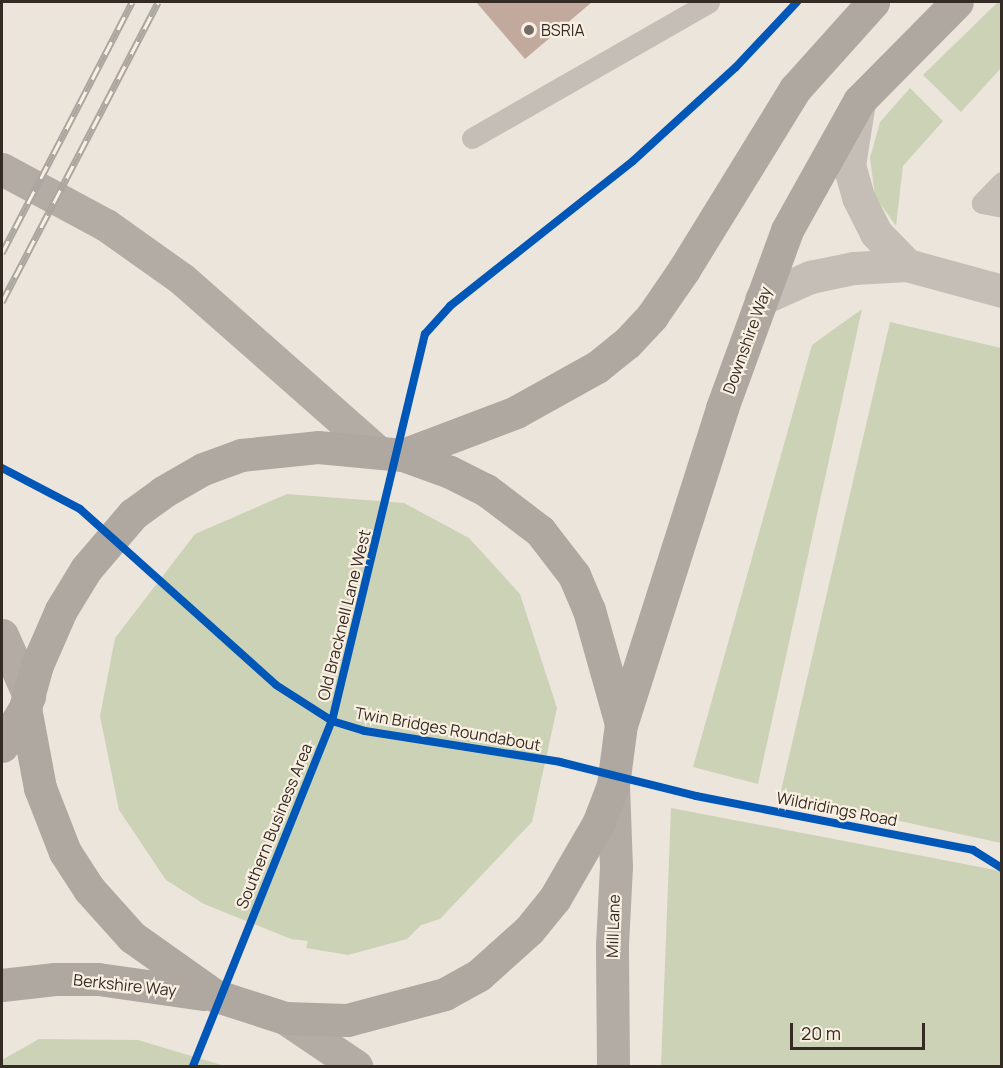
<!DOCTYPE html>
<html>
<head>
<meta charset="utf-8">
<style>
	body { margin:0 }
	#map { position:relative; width:1003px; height:1068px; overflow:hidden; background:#ece5dc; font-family:Manrope,sans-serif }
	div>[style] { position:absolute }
	.green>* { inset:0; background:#ccd2b5 }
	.building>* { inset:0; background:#c1a99d }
	.service>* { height:21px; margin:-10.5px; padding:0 10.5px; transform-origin:10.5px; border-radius:10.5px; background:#c5beb6 }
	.minor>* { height:33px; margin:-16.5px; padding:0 16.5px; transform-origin:16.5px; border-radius:16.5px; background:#c5beb6 }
	.primary>* { height:33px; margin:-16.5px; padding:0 16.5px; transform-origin:16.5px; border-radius:16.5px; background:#b3aca5 }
	.trunk>* { height:33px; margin:-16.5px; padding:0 16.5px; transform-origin:16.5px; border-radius:16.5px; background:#afa8a0 }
	.rail>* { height:7px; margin-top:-3.5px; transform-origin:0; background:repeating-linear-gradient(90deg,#faf0e2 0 14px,#aca6a0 0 28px); box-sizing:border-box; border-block:2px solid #aca6a0 }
	.cycleway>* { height:8px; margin:-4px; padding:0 4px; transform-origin:4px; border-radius:4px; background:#0057b8 }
	.dots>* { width:16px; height:16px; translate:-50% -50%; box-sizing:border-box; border:3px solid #faf0e2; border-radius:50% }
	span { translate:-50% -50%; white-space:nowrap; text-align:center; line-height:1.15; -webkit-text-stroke:4.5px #faf0e2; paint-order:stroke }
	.poi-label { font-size:16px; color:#352b25 }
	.left { translate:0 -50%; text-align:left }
	.street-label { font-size:16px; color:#352b25 }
	.frame { position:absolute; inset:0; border:3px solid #352b25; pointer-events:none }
	.scale { position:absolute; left:790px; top:1023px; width:135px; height:27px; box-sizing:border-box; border:3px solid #352b25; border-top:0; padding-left:8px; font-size:18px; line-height:21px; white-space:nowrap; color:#352b25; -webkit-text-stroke:4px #faf0e2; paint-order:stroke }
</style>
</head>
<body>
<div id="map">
	<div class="green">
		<div style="clip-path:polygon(998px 2px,1001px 2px,1001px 68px,961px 112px,923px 75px)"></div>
		<div style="clip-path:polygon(910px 88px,943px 121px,903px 166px,896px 226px,875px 196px,870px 158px,880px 122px)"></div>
		<div style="clip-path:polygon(862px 309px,758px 784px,693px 767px,812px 345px)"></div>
		<div style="clip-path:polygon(890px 322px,1001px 348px,1001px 843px,780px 795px)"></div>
		<div style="clip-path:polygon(287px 494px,404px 503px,469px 538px,520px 594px,557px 708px,532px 822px,440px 919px,421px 925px,407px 939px,348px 955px,306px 948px,308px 941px,291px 939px,204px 904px,166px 880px,119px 810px,100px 716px,115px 638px,195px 534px)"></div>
		<div style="clip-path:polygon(671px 808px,1001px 871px,1001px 1066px,661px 1066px)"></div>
		<div style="clip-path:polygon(39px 1039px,138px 1040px,225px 1066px,2px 1066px,2px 1060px)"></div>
	</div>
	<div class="building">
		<div style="clip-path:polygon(476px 2px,592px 2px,525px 59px)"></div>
	</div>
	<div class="service">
		<div style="left:472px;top:138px;width:273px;rotate:-29.8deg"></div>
		<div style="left:1002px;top:182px;width:29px;rotate:134deg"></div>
		<div style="left:982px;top:203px;width:20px;rotate:11deg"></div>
	</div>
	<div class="minor">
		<div style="left:859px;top:102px;width:64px;rotate:99deg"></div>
		<div style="left:849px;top:165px;width:33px;rotate:74deg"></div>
		<div style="left:858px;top:197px;width:40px;rotate:63.4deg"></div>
		<div style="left:876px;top:233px;width:45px;rotate:45.9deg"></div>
		<div style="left:761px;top:299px;width:54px;rotate:-24.2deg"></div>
		<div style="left:810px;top:277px;width:45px;rotate:-11.6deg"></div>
		<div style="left:854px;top:268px;width:53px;rotate:-3.2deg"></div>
		<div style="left:907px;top:265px;width:98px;rotate:15.3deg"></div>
	</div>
	<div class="primary">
		<div style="left:2px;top:169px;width:118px;rotate:28.3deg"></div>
		<div style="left:106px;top:225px;width:93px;rotate:35.4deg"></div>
		<div style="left:182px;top:279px;width:259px;rotate:41.4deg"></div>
		<div style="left:2px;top:635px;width:67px;rotate:66.1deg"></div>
		<div style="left:285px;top:1018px;width:86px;rotate:34.1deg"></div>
		<div style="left:613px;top:1066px;width:121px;rotate:-90.5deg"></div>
		<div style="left:612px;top:945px;width:78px;rotate:-87.1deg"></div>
		<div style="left:616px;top:867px;width:82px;rotate:-92.1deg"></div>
	</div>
	<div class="trunk">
		<div style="left:318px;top:447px;width:85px;rotate:5.4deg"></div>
		<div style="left:403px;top:455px;width:50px;rotate:19.9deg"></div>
		<div style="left:450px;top:472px;width:40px;rotate:26.6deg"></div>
		<div style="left:486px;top:490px;width:68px;rotate:37.2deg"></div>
		<div style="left:540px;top:531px;width:56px;rotate:52.3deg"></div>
		<div style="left:574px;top:575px;width:38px;rotate:67deg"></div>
		<div style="left:589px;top:610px;width:118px;rotate:74.3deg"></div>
		<div style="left:621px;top:724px;width:62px;rotate:97.5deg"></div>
		<div style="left:613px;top:785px;width:40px;rotate:111deg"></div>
		<div style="left:599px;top:822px;width:88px;rotate:120.1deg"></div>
		<div style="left:555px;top:898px;width:41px;rotate:129.1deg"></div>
		<div style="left:529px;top:930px;width:67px;rotate:138deg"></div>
		<div style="left:479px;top:975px;width:39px;rotate:151deg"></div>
		<div style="left:445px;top:994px;width:101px;rotate:165.1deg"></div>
		<div style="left:347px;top:1020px;width:62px;rotate:-178.2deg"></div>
		<div style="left:285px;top:1018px;width:75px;rotate:-162.1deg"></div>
		<div style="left:214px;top:995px;width:100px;rotate:-144.7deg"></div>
		<div style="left:132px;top:937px;width:64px;rotate:-131.9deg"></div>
		<div style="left:89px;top:889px;width:44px;rotate:-123deg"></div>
		<div style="left:65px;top:852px;width:69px;rotate:-111.3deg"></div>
		<div style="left:40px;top:788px;width:81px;rotate:-100.6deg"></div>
		<div style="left:25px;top:708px;width:45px;rotate:-74.4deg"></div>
		<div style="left:37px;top:665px;width:60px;rotate:-66.4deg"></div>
		<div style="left:61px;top:610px;width:48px;rotate:-58.6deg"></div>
		<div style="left:86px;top:569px;width:72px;rotate:-49.5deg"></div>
		<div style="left:133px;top:514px;width:37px;rotate:-36deg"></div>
		<div style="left:163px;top:492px;width:46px;rotate:-29.9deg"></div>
		<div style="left:203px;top:469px;width:40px;rotate:-20.2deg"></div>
		<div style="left:241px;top:455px;width:77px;rotate:-5.9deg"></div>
		<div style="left:403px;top:455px;width:121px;rotate:-20.8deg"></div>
		<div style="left:516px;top:412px;width:93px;rotate:-29.1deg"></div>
		<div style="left:597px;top:367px;width:38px;rotate:-39deg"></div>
		<div style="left:627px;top:343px;width:37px;rotate:-47deg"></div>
		<div style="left:652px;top:316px;width:55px;rotate:-55.4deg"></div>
		<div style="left:683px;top:271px;width:214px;rotate:-58.4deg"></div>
		<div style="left:795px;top:89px;width:117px;rotate:-48.1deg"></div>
		<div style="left:622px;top:722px;width:330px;rotate:-72.3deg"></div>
		<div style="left:722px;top:408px;width:189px;rotate:-69.9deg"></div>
		<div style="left:787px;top:230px;width:148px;rotate:-60.8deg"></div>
		<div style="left:859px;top:101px;width:139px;rotate:-45.3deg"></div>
		<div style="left:2px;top:746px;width:44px;rotate:-58.8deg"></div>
		<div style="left:2px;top:985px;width:53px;rotate:-6.5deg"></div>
		<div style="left:55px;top:979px;width:43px"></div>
		<div style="left:98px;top:979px;width:106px;rotate:8.1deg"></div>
	</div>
	<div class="rail">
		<div style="left:2px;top:253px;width:283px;rotate:-62.6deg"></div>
		<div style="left:2px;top:302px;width:338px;rotate:-62.5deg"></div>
	</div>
	<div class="cycleway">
		<div style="left:2px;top:468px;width:88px;rotate:27.7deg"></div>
		<div style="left:80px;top:509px;width:263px;rotate:41.9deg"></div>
		<div style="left:276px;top:685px;width:67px;rotate:32.7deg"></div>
		<div style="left:332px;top:721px;width:34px;rotate:17deg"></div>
		<div style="left:365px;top:731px;width:197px;rotate:9deg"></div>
		<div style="left:560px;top:762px;width:140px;rotate:14deg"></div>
		<div style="left:696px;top:796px;width:282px;rotate:11deg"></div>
		<div style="left:973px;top:850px;width:34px;rotate:32deg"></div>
		<div style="left:193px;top:1066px;width:372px;rotate:-68.1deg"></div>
		<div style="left:332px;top:721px;width:398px;rotate:-76.5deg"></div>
		<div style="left:425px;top:334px;width:38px;rotate:-48deg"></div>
		<div style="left:450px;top:306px;width:233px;rotate:-38.4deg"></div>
		<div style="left:633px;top:161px;width:139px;rotate:-42.4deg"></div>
		<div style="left:736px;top:67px;width:89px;rotate:-46.8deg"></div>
	</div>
	<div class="dots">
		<div style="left:529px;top:30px;background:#756c65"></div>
	</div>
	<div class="poi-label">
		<span class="left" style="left:541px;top:30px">BSRIA</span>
	</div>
	<div class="street-label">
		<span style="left:747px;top:340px;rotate:-70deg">Downshire Way</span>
		<span style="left:344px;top:615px;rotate:-76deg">Old Bracknell Lane West</span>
		<span style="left:448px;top:729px;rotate:10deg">Twin Bridges Roundabout</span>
		<span style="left:837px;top:809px;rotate:11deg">Wildridings Road</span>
		<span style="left:274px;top:826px;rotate:-68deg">Southern Business Area</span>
		<span style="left:613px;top:926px;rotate:-88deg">Mill Lane</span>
		<span style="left:125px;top:985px;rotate:6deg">Berkshire Way</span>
	</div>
	<div class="frame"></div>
	<div class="scale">20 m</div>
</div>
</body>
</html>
